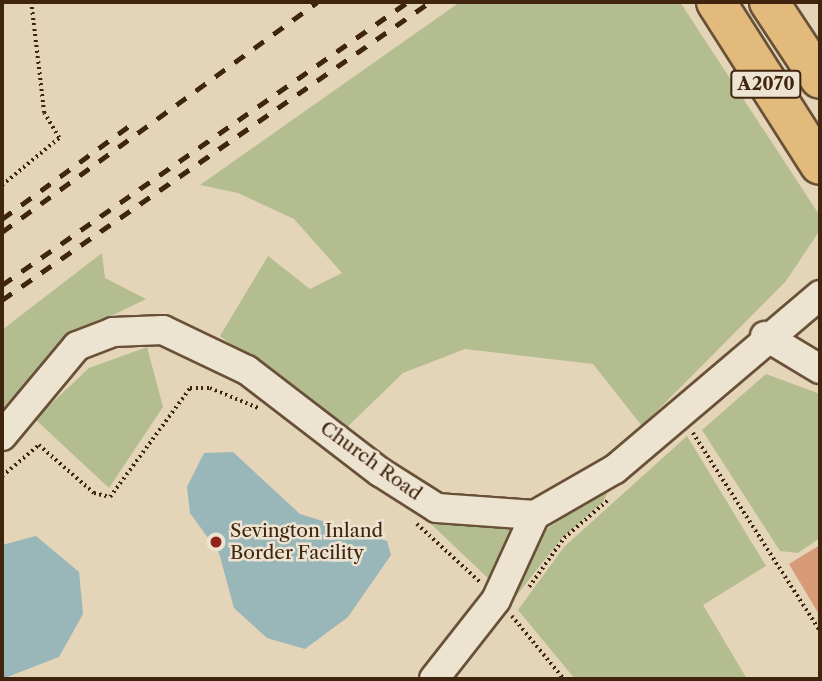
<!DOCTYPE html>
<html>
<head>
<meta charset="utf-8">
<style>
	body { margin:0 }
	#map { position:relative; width:822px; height:681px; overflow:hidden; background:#e4d4b8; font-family:"Libre Caslon Text",serif }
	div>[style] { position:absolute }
	.green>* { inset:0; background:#b4bd8f }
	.water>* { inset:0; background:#99b6b9 }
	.building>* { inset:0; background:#d89b78 }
	.path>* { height:3.5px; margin-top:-1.75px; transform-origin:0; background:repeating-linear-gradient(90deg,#40250e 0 2px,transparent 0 5.5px) }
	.roads { filter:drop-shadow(2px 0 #695138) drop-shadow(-2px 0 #695138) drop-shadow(0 2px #695138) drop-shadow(0 -2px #695138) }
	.minor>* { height:28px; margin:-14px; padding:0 14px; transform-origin:14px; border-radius:14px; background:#ede3d1 }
	.highway>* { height:38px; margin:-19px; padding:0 19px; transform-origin:19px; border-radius:19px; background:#e2ba7c }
	.rail>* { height:5px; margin-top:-2.5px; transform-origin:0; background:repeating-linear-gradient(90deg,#40250e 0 12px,transparent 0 24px) }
	.dots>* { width:19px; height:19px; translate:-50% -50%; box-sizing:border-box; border:4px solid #ede3d1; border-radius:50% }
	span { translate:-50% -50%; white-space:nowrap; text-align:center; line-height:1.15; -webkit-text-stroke:5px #ede3d1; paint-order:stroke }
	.shield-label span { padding:2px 5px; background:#ede3d1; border:2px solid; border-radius:5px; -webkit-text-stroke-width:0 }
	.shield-label { font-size:18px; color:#40250e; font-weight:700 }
	.street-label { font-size:19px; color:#40250e }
	.poi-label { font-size:19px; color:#40250e }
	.left { translate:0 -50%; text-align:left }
	.frame { position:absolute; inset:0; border:4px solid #40250e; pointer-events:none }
</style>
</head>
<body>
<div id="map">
	<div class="green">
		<div style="clip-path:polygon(460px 2px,680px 2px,820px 216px,820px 230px,786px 281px,642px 426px,593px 364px,465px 349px,403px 373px,343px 431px,220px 336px,268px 256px,310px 289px,342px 273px,294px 219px,238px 193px,200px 185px)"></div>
		<div style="clip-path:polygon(102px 253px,105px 278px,146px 299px,66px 338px,2px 409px,2px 330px)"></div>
		<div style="clip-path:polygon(147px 347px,163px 407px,109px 488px,35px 419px,89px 368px)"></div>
		<div style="clip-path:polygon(766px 374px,820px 394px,820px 538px,798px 553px,780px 551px,702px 430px)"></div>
		<div style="clip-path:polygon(687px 436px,766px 566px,703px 605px,747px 679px,575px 679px,518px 610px,564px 547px)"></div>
		<div style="clip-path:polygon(610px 487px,603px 502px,561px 539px,509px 605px,542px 532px)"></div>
		<div style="clip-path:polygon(430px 523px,515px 524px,492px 582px)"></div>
	</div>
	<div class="water">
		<div style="clip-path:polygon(233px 452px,300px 514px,387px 541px,391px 555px,348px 617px,305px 649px,267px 638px,234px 608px,219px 553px,190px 513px,187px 487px,204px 453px)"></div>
		<div style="clip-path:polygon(36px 536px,79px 572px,83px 614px,59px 657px,2px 679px,2px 545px)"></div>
	</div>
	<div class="building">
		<div style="clip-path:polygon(820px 545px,820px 616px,789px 564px)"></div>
	</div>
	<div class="path">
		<div style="left:2px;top:185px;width:74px;rotate:-39.5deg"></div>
		<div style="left:59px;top:138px;width:29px;rotate:-121deg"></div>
		<div style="left:44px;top:113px;width:112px;rotate:-96.7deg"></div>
		<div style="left:693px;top:433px;width:235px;rotate:57.3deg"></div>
		<div style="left:2px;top:476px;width:48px;rotate:-40deg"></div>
		<div style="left:39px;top:445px;width:73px;rotate:41.1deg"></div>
		<div style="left:94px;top:493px;width:16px;rotate:14deg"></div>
		<div style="left:110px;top:497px;width:135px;rotate:-53.7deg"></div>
		<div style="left:190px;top:388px;width:20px"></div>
		<div style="left:210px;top:388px;width:52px;rotate:22.6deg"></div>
		<div style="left:417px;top:524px;width:86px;rotate:42.6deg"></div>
		<div style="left:529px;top:587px;width:60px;rotate:-54.5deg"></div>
		<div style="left:564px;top:538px;width:58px;rotate:-40.8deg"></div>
		<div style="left:512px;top:616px;width:82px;rotate:50.5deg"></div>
	</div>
	<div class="roads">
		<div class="minor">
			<div style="left:765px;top:336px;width:64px;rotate:31deg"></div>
			<div style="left:2px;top:436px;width:117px;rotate:-50.2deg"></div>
			<div style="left:77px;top:346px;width:39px;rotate:-21deg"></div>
			<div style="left:113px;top:332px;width:50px;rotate:-2.3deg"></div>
			<div style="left:163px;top:330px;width:93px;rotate:25.5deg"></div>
			<div style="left:247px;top:370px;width:168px;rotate:37.5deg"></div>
			<div style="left:380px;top:472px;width:67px;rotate:32.3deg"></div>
			<div style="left:437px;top:508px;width:98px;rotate:4.1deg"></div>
			<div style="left:535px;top:515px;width:92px;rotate:-29.9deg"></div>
			<div style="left:615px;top:469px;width:269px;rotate:-40.3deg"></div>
			<div style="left:434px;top:679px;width:100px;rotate:-51.9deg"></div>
			<div style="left:496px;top:600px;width:94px;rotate:-65.4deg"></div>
		</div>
		<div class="highway">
			<div style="left:716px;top:2px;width:193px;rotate:57.5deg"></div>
			<div style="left:769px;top:2px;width:92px;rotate:56.5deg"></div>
		</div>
	</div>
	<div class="rail">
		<div style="left:2px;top:219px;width:157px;rotate:-36.2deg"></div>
		<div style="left:2px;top:232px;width:390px;rotate:-36.1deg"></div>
		<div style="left:2px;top:285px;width:494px;rotate:-34.9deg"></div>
		<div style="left:2px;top:300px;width:522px;rotate:-34.85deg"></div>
	</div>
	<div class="dots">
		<div style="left:216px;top:542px;background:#8f2418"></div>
	</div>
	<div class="shield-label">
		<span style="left:766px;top:84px">A2070</span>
	</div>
	<div class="street-label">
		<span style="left:371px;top:461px;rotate:36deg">Church Road</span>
	</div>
	<div class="poi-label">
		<span class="left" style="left:230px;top:542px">Sevington Inland<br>Border Facility</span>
	</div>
	<div class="frame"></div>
</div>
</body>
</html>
